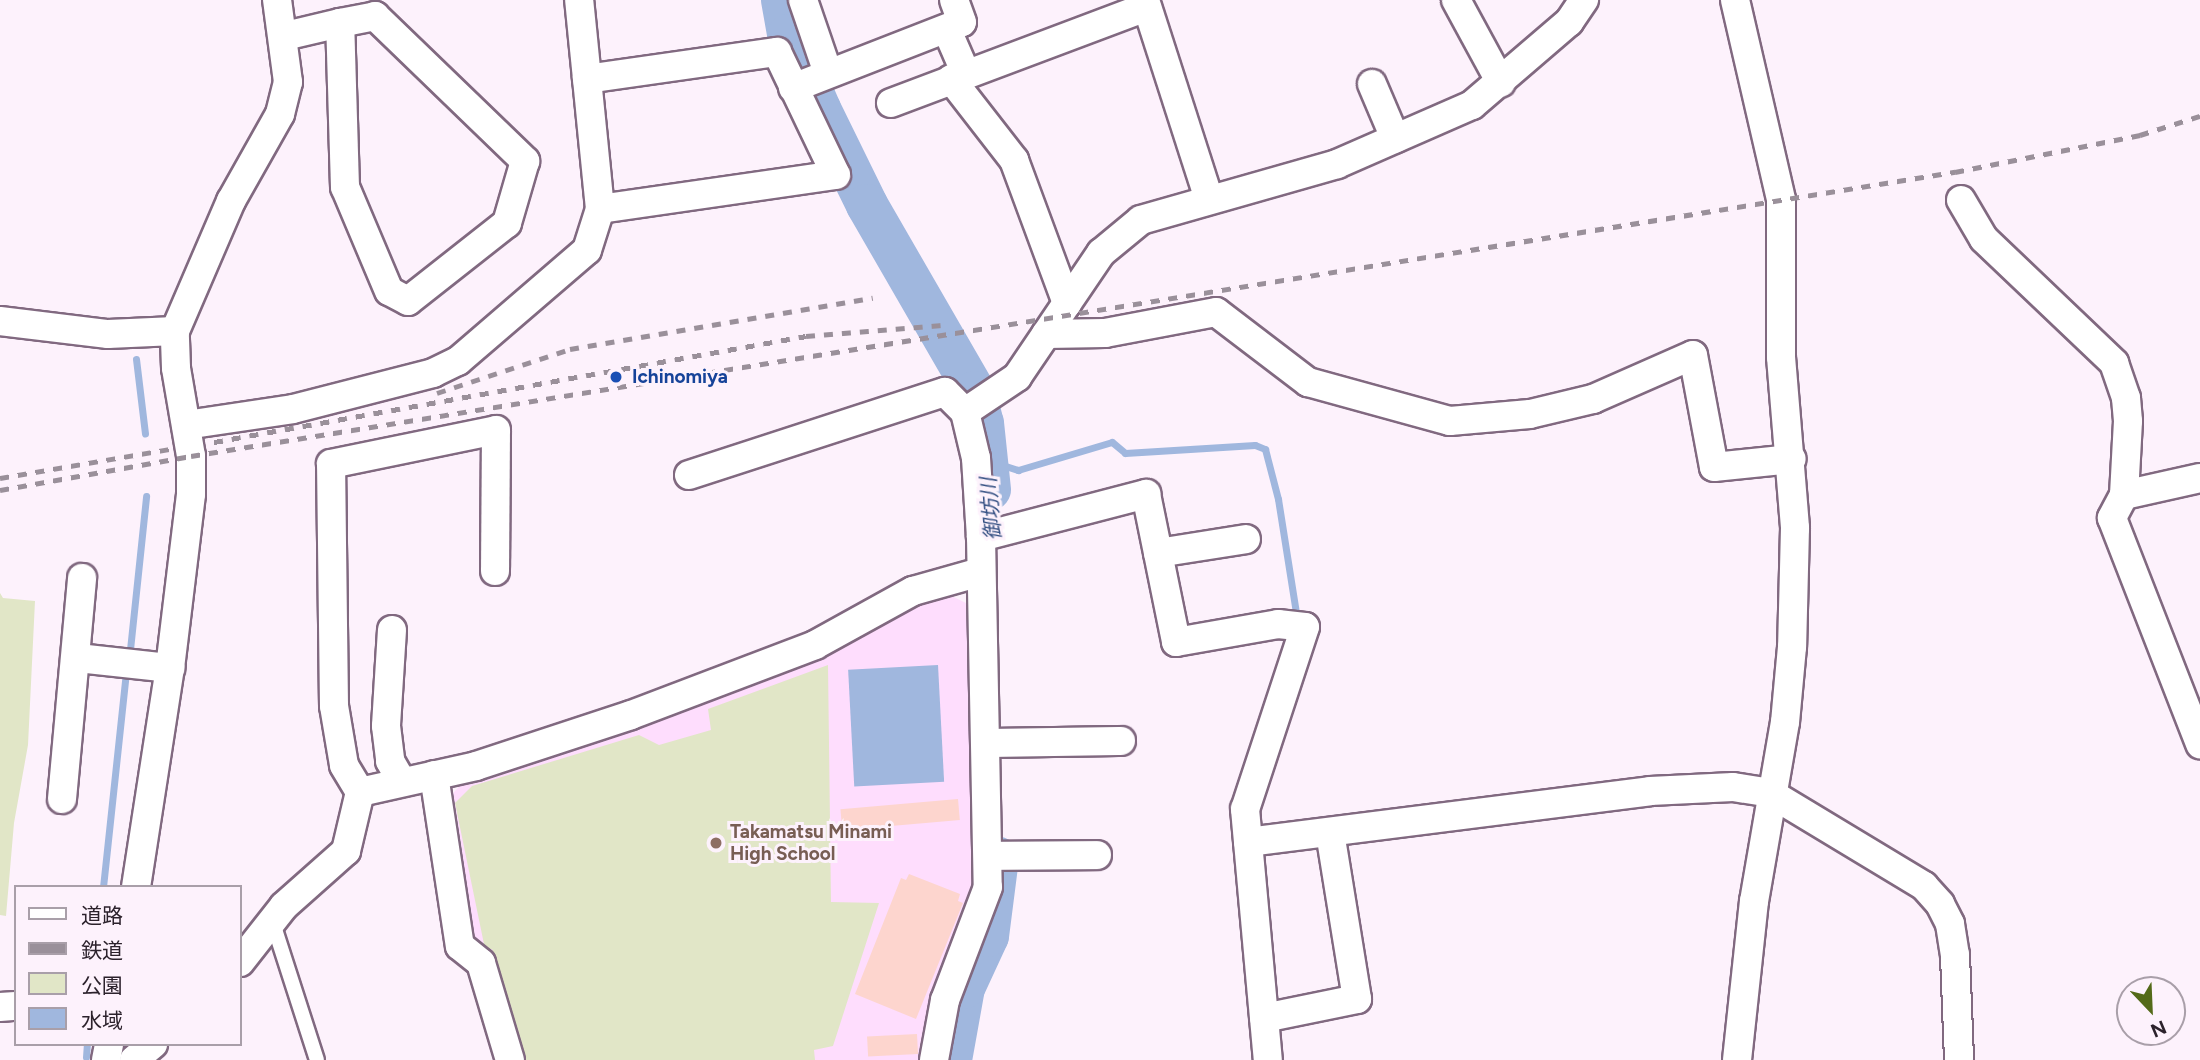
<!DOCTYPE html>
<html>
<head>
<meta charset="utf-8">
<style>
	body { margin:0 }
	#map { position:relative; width:2200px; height:1060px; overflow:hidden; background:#fdf2fc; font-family:Figtree,"Noto Sans JP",sans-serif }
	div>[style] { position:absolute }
	.built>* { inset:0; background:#feddfd }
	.green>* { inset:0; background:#e1e6c7 }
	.water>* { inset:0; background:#a0b7de; transform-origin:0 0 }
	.stream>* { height:7px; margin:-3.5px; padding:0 3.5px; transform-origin:3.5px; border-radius:3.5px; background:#a0b7de }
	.river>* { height:42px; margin:-21px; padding:0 21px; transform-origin:21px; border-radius:21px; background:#a0b7de }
	.building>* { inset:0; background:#fdd5ce; transform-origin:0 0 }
	.roads { filter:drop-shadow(2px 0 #816980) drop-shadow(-2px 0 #816980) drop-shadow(0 2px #816980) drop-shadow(0 -2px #816980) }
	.lane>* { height:14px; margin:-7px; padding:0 7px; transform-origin:7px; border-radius:7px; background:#fff }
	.street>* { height:28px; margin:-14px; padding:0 14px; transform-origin:14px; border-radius:14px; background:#fff }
	.rail>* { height:5px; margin-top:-2.5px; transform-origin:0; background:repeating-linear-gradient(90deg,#9a909a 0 9px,transparent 0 18px) }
	.dots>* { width:19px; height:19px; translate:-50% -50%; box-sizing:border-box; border:4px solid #fdf2fc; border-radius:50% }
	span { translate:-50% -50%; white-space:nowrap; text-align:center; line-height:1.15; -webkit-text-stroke:6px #fdf2fc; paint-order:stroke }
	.transit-label { font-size:19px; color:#164399; font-weight:700 }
	.left { translate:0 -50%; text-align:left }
	.education-label { font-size:19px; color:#785e54; font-weight:700 }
	.water-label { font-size:21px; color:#334f82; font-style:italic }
	.legend { position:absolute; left:14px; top:885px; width:228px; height:161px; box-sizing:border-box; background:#fdf2fc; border:2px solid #a99fa9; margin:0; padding:9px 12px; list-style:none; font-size:21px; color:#2c222c }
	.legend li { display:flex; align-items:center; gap:14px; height:35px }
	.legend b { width:35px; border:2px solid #a99fa9 }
	.north { position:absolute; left:2116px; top:976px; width:70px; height:70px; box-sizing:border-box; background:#fdf2fc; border:2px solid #a99fa9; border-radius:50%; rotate:157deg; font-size:19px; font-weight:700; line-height:28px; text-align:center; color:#2c222c }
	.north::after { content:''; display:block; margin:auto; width:24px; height:32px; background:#546a19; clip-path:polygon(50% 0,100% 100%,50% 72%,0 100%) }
</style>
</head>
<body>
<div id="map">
	<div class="built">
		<div style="clip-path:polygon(943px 592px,966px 603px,982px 886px,926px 1060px,520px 1060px,466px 921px,447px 800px,464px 781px,805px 666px,885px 619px)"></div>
	</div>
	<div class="green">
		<div style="clip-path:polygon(0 593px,3px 598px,35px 601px,28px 745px,14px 823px,6px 916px,0 915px)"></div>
		<div style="clip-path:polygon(828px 665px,831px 902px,879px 903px,833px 1046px,814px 1050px,815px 1060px,524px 1060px,492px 949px,485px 949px,455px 803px,472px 786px,639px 735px,659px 745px,711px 730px,708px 709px)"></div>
	</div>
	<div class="water">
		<div style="left:938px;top:665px;width:117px;height:90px;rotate:87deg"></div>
	</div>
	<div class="stream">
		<div style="left:136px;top:359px;width:75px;rotate:83.1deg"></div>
		<div style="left:987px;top:460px;width:33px;rotate:18deg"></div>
		<div style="left:1018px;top:470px;width:98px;rotate:-16.6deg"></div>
		<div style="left:1112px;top:442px;width:17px;rotate:40deg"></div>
		<div style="left:1125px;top:453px;width:130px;rotate:-3.5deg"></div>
		<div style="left:1255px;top:445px;width:11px;rotate:22deg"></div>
		<div style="left:1265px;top:449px;width:52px;rotate:75.4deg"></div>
		<div style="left:1278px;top:499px;width:121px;rotate:81deg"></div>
		<div style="left:129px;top:659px;width:164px;rotate:-84deg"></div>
		<div style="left:103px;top:887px;width:217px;rotate:-83.9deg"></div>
		<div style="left:86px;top:1057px;width:13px;rotate:-86deg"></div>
	</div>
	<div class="river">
		<div style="left:782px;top:0;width:36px;rotate:80deg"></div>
		<div style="left:788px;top:35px;width:81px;rotate:66.6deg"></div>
		<div style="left:820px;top:109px;width:107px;rotate:63.9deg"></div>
		<div style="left:867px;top:205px;width:216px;rotate:60deg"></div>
		<div style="left:975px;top:392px;width:32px;rotate:76deg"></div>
		<div style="left:983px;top:423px;width:67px;rotate:84deg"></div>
		<div style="left:951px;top:1060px;width:73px;rotate:-79.8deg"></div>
		<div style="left:964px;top:988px;width:57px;rotate:-65.2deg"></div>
		<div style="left:988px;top:936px;width:79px;rotate:-82.7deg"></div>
	</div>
	<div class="building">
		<div style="left:958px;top:799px;width:21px;height:118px;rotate:85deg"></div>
		<div style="clip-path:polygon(909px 874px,960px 894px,958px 901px,963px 903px,916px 1019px,855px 994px,901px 878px,906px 880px)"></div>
		<div style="left:917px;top:1034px;width:20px;height:50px;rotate:87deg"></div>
	</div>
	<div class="roads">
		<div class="lane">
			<div style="left:272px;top:920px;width:147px;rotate:72.2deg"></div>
		</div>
		<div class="street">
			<div style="left:803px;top:0;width:77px;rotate:71.1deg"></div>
			<div style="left:1145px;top:0;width:209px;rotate:72.2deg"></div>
			<div style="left:1456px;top:0;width:94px;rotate:61.5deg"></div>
			<div style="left:1735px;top:0;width:205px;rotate:77deg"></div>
			<div style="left:1781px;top:200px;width:157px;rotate:90deg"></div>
			<div style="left:1781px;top:357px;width:172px;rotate:85.3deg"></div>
			<div style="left:1795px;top:528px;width:119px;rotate:91.4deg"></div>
			<div style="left:1792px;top:647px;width:75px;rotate:95.3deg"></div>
			<div style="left:1785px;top:722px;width:182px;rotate:99.8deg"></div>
			<div style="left:1754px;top:901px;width:160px;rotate:96.1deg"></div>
			<div style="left:947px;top:30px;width:48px;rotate:66.6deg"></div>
			<div style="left:285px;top:36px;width:57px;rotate:-13.3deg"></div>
			<div style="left:340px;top:23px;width:36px;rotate:-11deg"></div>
			<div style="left:375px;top:16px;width:209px;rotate:44deg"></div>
			<div style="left:525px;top:161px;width:65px;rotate:106.2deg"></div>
			<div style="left:507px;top:223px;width:126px;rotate:141.8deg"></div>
			<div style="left:408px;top:301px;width:21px;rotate:-152deg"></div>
			<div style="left:389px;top:291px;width:113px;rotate:-112.9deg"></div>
			<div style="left:345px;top:187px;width:164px;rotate:-91.7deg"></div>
			<div style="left:587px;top:79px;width:192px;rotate:-8.1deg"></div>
			<div style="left:777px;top:52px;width:136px;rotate:64.4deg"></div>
			<div style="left:836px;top:175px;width:238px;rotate:171.8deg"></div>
			<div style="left:951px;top:79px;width:103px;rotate:52.1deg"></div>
			<div style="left:1014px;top:160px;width:153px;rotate:69.7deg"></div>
			<div style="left:1372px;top:84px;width:59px;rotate:66.9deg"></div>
			<div style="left:793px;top:88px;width:181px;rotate:-21.3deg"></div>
			<div style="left:962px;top:22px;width:23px;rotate:-110deg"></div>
			<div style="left:891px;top:103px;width:273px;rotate:-20.6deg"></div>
			<div style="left:1961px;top:200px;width:45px;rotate:59.5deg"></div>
			<div style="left:1984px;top:239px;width:180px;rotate:43.6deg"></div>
			<div style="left:2114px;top:363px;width:37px;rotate:71deg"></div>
			<div style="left:2126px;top:398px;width:23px;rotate:85deg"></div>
			<div style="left:2128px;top:421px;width:74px;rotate:93.1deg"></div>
			<div style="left:2124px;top:495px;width:26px;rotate:118deg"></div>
			<div style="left:2112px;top:518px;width:243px;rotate:68.7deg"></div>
			<div style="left:0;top:321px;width:109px;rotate:6.9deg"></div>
			<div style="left:108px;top:334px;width:67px;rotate:-2.6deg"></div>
			<div style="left:1046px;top:334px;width:59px;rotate:-1deg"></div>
			<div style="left:1105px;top:333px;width:113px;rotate:-10.7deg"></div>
			<div style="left:1216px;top:312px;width:116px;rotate:37.3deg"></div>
			<div style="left:1308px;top:382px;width:147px;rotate:15.4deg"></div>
			<div style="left:1450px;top:421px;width:80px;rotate:-5deg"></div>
			<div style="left:1530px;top:414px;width:65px;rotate:-13.4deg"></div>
			<div style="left:1593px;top:399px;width:109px;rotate:-23.7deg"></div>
			<div style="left:1693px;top:355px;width:114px;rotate:79.4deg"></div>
			<div style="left:1714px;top:467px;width:78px;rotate:-5.9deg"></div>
			<div style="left:965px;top:412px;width:63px;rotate:-33.9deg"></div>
			<div style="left:1017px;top:377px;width:150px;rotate:-55.9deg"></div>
			<div style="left:1101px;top:253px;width:52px;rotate:-39.5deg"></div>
			<div style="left:1141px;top:220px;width:204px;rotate:-15.9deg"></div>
			<div style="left:1337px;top:164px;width:147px;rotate:-23.6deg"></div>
			<div style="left:1472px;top:105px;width:128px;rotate:-40.6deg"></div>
			<div style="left:1569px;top:22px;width:27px;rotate:-56deg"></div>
			<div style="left:186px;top:425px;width:108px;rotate:-8.5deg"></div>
			<div style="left:293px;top:409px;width:145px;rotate:-14.4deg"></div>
			<div style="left:433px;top:373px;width:28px;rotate:-26deg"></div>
			<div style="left:458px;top:361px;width:170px;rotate:-40.7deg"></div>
			<div style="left:587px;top:250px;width:43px;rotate:-72.4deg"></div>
			<div style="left:600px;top:209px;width:210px;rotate:-95.7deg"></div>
			<div style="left:689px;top:475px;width:269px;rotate:-18deg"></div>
			<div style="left:945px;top:392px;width:28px;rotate:45deg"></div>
			<div style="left:965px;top:412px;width:47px;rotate:76.6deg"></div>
			<div style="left:976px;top:458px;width:79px;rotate:86.4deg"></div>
			<div style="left:981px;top:537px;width:350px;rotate:88.9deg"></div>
			<div style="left:988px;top:887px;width:121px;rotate:110.8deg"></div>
			<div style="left:945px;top:1000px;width:61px;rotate:100.4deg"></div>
			<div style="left:2124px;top:495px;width:78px;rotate:-12.6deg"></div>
			<div style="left:981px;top:537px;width:171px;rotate:-14.6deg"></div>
			<div style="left:1146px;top:494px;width:151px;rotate:78.5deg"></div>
			<div style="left:1176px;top:642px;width:104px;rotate:-10deg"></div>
			<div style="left:1278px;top:624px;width:27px;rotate:6deg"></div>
			<div style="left:1305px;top:627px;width:192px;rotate:108.2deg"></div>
			<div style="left:1245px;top:809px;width:252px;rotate:84.8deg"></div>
			<div style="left:1158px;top:553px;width:89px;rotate:-9deg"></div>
			<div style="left:392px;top:630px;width:96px;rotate:93.6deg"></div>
			<div style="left:386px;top:726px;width:35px;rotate:83deg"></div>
			<div style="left:390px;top:761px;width:24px;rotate:60deg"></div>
			<div style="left:78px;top:658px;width:93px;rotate:6.2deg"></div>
			<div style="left:987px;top:743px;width:134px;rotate:-0.9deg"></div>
			<div style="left:434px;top:775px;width:173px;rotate:81.4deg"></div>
			<div style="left:460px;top:946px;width:27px;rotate:39deg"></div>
			<div style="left:481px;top:963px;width:101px;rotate:73.4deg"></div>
			<div style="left:360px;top:792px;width:31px;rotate:-121deg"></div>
			<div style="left:344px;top:765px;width:60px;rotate:-99.6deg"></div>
			<div style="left:334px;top:706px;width:242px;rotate:-90.7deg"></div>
			<div style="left:331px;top:464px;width:168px;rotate:-11.6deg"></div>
			<div style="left:496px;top:430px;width:141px;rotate:90.4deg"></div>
			<div style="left:62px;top:799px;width:222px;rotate:-84.8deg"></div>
			<div style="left:1248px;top:842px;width:405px;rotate:-7.2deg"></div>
			<div style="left:1650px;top:791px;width:83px;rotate:-2.8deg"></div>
			<div style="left:1733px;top:787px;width:37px;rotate:9deg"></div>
			<div style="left:1770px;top:793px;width:180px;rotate:31.1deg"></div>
			<div style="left:1924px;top:886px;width:24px;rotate:48deg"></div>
			<div style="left:1940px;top:904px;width:22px;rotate:63deg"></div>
			<div style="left:1950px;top:924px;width:31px;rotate:81deg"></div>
			<div style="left:1955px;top:955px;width:105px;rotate:87.8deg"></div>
			<div style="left:988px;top:856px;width:109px;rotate:-0.5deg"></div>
			<div style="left:136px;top:887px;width:222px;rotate:-81.2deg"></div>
			<div style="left:170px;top:668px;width:175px;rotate:-83.1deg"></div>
			<div style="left:191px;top:494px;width:38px;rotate:-90deg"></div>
			<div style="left:191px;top:456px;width:89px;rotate:-99.7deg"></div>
			<div style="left:176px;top:368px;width:37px;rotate:-92deg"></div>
			<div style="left:175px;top:331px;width:142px;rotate:-66.7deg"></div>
			<div style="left:231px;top:201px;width:100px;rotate:-60.6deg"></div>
			<div style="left:280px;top:114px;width:33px;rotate:-76deg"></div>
			<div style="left:288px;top:82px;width:83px;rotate:-97.6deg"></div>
			<div style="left:240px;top:962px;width:71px;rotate:-51.8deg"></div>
			<div style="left:284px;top:906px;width:83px;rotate:-41.6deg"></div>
			<div style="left:346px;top:851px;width:61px;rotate:-76.7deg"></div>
			<div style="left:360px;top:792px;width:119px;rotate:-12.6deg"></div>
			<div style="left:476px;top:766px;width:163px;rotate:-18.2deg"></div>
			<div style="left:631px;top:715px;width:197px;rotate:-20.8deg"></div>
			<div style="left:815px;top:645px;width:112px;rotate:-28.9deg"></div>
			<div style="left:913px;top:591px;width:70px;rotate:-15.8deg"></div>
			<div style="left:0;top:1007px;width:16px;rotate:-4deg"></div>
			<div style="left:1264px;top:1018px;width:95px;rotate:-11.5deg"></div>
			<div style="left:1357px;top:999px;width:169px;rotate:-99.2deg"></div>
			<div style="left:106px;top:1060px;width:16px;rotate:-79deg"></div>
			<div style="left:134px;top:1060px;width:25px;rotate:-40deg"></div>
		</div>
	</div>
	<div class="rail">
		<div style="left:437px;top:393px;width:140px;rotate:-18.3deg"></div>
		<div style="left:570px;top:349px;width:307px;rotate:-9.6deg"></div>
		<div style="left:214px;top:442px;width:601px;rotate:-10.15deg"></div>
		<div style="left:806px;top:336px;width:137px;rotate:-4.6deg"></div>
		<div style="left:0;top:478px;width:179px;rotate:-9.7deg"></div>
		<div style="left:0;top:490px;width:194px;rotate:-10.1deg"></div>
		<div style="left:191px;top:456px;width:1787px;rotate:-9.15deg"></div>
		<div style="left:1955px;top:172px;width:189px;rotate:-11.3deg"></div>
		<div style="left:2140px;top:135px;width:63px;rotate:-17.6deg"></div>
	</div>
	<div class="dots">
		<div style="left:616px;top:377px;background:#1a4fb4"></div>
		<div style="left:716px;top:843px;background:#8d6e63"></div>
	</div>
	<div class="transit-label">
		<span class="left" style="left:632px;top:377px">Ichinomiya</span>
	</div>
	<div class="education-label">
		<span class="left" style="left:730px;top:843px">Takamatsu Minami<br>High School</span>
	</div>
	<div class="water-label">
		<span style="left:991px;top:509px;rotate:-95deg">御坊川</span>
	</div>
	<ul class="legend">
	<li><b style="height:9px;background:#fff"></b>道路</li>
	<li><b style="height:9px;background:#9a909a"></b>鉄道</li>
	<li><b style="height:19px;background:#e1e6c7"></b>公園</li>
	<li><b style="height:19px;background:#a0b7de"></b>水域</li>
	</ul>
	<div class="north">N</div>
</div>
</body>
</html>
